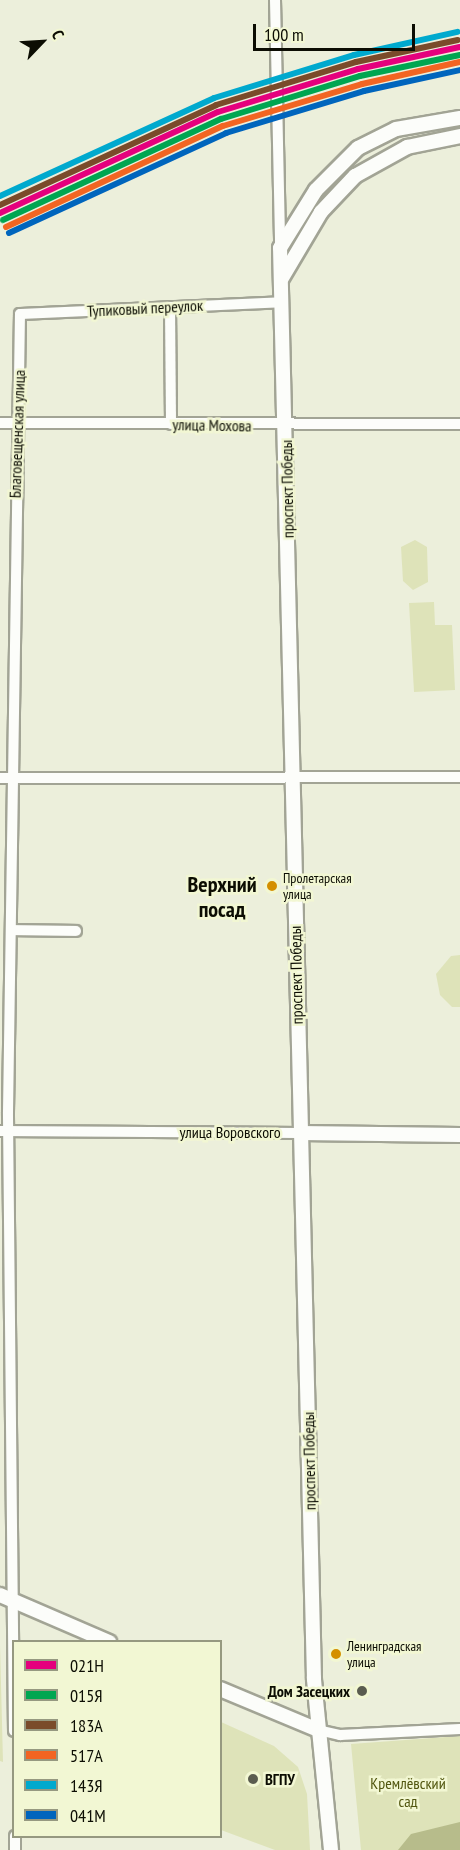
<!DOCTYPE html>
<html>
<head>
<meta charset="utf-8">
<style>
	body { margin:0 }
	#map { position:relative; width:460px; height:1850px; overflow:hidden; background:#ecefdb; font-family:"PT Sans Narrow",sans-serif }
	div>[style] { position:absolute }
	.green>* { inset:0; background:#dee3b9 }
	.water>* { inset:0; background:#b7bc8b }
	.roads { filter:drop-shadow(2px 0 #a2a495) drop-shadow(-2px 0 #a2a495) drop-shadow(0 2px #a2a495) drop-shadow(0 -2px #a2a495) }
	.street>* { height:10px; margin:-5px; padding:0 5px; transform-origin:5px; border-radius:5px; background:#fcfdfa }
	.secondary>* { height:14px; margin:-7px; padding:0 7px; transform-origin:7px; border-radius:7px; background:#fcfdfa }
	.rail-1>* { height:6px; margin:-3px; padding:0 3px; transform-origin:3px; border-radius:3px; background:#e5007d }
	.rail-2>* { height:6px; margin:-3px; padding:0 3px; transform-origin:3px; border-radius:3px; background:#00a651 }
	.rail-3>* { height:6px; margin:-3px; padding:0 3px; transform-origin:3px; border-radius:3px; background:#7a4b2a }
	.rail-4>* { height:6px; margin:-3px; padding:0 3px; transform-origin:3px; border-radius:3px; background:#f26522 }
	.rail-5>* { height:6px; margin:-3px; padding:0 3px; transform-origin:3px; border-radius:3px; background:#00a9ce }
	.rail-6>* { height:6px; margin:-3px; padding:0 3px; transform-origin:3px; border-radius:3px; background:#0065bd }
	.dots>* { width:16px; height:16px; translate:-50% -50%; box-sizing:border-box; border:3px solid #f2f7d3; border-radius:50% }
	span { translate:-50% -50%; white-space:nowrap; text-align:center; line-height:1.15; -webkit-text-stroke:5px #f2f7d3; paint-order:stroke }
	.bus-label { font-size:14px; color:#0c0d03 }
	.left { translate:0 -50%; text-align:left }
	.street-label { font-size:16px; color:#0c0d03 }
	.poi-label { font-size:16px; color:#0c0d03; font-weight:700 }
	.right { translate:-100% -50%; text-align:right }
	.park-label { font-size:16px; color:#51560f }
	.district-label { font-size:22px; color:#0c0d03; font-weight:700 }
	.legend { position:absolute; left:12px; top:1640px; width:210px; height:198px; box-sizing:border-box; background:#f2f7d3; border:2px solid #969980; margin:0; padding:8px 10px; list-style:none; font-size:18px; color:#0c0d03 }
	.legend li { display:flex; align-items:center; gap:12px; height:30px }
	.legend b { width:30px; border:2px solid #969980 }
	.north { position:absolute; left:12px; top:12px; width:60px; height:60px; -webkit-text-stroke:4px #f2f7d3; paint-order:stroke; rotate:65deg; font-size:16px; font-weight:700; line-height:24px; text-align:center; color:#0c0d03 }
	.north::after { content:''; display:block; margin:auto; width:21px; height:27px; background:#0c0d03; clip-path:polygon(50% 0,100% 100%,50% 72%,0 100%) }
	.scale { position:absolute; left:253px; top:24px; width:162px; height:27px; box-sizing:border-box; border:3px solid #0c0d03; border-top:0; padding-left:8px; font-size:18px; line-height:21px; white-space:nowrap; color:#0c0d03; -webkit-text-stroke:4px #f2f7d3; paint-order:stroke }
</style>
</head>
<body>
<div id="map">
	<div class="green">
		<div style="clip-path:polygon(415px 540px,427px 547px,428px 582px,413px 590px,403px 581px,401px 547px)"></div>
		<div style="clip-path:polygon(434px 602px,435px 625px,452px 625px,455px 690px,414px 692px,409px 603px)"></div>
		<div style="clip-path:polygon(460px 955px,460px 1007px,452px 1007px,440px 995px,436px 974px,451px 956px)"></div>
		<div style="clip-path:polygon(0 1645px,3px 1762px,0 1761px)"></div>
		<div style="clip-path:polygon(221px 1722px,274px 1746px,298px 1767px,307px 1794px,310px 1850px,275px 1850px,221px 1830px)"></div>
		<div style="clip-path:polygon(460px 1736px,460px 1850px,361px 1850px,351px 1744px)"></div>
	</div>
	<div class="water">
		<div style="clip-path:polygon(460px 1822px,460px 1850px,398px 1850px,411px 1834px)"></div>
	</div>
	<div class="roads">
		<div class="street">
			<div style="left:275px;top:0;width:248px;rotate:88.8deg"></div>
			<div style="left:170px;top:307px;width:117px;rotate:89.5deg"></div>
			<div style="left:0;top:423px;width:460px;rotate:0.1deg"></div>
			<div style="left:0;top:778px;width:460px;rotate:-0.1deg"></div>
			<div style="left:11px;top:930px;width:65px;rotate:0.9deg"></div>
			<div style="left:0;top:1131px;width:300px;rotate:0.4deg"></div>
			<div style="left:318px;top:1730px;width:23px;rotate:13deg"></div>
			<div style="left:340px;top:1735px;width:120px;rotate:-2.9deg"></div>
			<div style="left:14px;top:1731px;width:619px;rotate:-90.56deg"></div>
			<div style="left:8px;top:1112px;width:798px;rotate:-89.14deg"></div>
			<div style="left:20px;top:314px;width:262px;rotate:-2.6deg"></div>
			<div style="left:15px;top:1836px;width:14px;rotate:90deg"></div>
		</div>
		<div class="secondary">
			<div style="left:282px;top:278px;width:77px;rotate:-59.4deg"></div>
			<div style="left:321px;top:212px;width:50px;rotate:-46.6deg"></div>
			<div style="left:355px;top:176px;width:60px;rotate:-29.1deg"></div>
			<div style="left:407px;top:147px;width:54px;rotate:-11.7deg"></div>
			<div style="left:300px;top:1133px;width:160px;rotate:0.7deg"></div>
			<div style="left:0;top:1595px;width:119px;rotate:23.3deg"></div>
			<div style="left:220px;top:1689px;width:106px;rotate:22.7deg"></div>
			<div style="left:331px;top:1850px;width:172px;rotate:-95.7deg"></div>
			<div style="left:314px;top:1679px;width:1431px;rotate:-91.36deg"></div>
			<div style="left:280px;top:248px;width:68px;rotate:-58.2deg"></div>
			<div style="left:316px;top:190px;width:59px;rotate:-45deg"></div>
			<div style="left:358px;top:148px;width:42px;rotate:-26.6deg"></div>
			<div style="left:396px;top:129px;width:65px;rotate:-9.8deg"></div>
		</div>
	</div>
	<div class="rail-1">
		<div style="left:0;top:213px;width:240px;rotate:-24.9deg"></div>
		<div style="left:218px;top:112px;width:146px;rotate:-17.1deg"></div>
		<div style="left:358px;top:69px;width:104px;rotate:-12.2deg"></div>
	</div>
	<div class="rail-2">
		<div style="left:3px;top:220px;width:240px;rotate:-24.9deg"></div>
		<div style="left:221px;top:119px;width:145px;rotate:-17.2deg"></div>
		<div style="left:360px;top:76px;width:102px;rotate:-11.9deg"></div>
	</div>
	<div class="rail-3">
		<div style="left:0;top:205px;width:238px;rotate:-24.8deg"></div>
		<div style="left:216px;top:105px;width:146px;rotate:-17.1deg"></div>
		<div style="left:356px;top:62px;width:104px;rotate:-12.2deg"></div>
	</div>
	<div class="rail-4">
		<div style="left:6px;top:227px;width:239px;rotate:-25deg"></div>
		<div style="left:223px;top:126px;width:145px;rotate:-16.8deg"></div>
		<div style="left:362px;top:84px;width:100px;rotate:-12.7deg"></div>
	</div>
	<div class="rail-5">
		<div style="left:0;top:196px;width:235px;rotate:-24.6deg"></div>
		<div style="left:214px;top:98px;width:146px;rotate:-17.1deg"></div>
		<div style="left:354px;top:55px;width:106px;rotate:-12.6deg"></div>
	</div>
	<div class="rail-6">
		<div style="left:9px;top:233px;width:239px;rotate:-24.7deg"></div>
		<div style="left:226px;top:133px;width:144px;rotate:-16.9deg"></div>
		<div style="left:364px;top:91px;width:98px;rotate:-12.3deg"></div>
	</div>
	<div class="dots">
		<div style="left:272px;top:886px;background:#d48f00"></div>
		<div style="left:336px;top:1654px;background:#d48f00"></div>
		<div style="left:362px;top:1691px;background:#5a5c4f"></div>
		<div style="left:253px;top:1779px;background:#5a5c4f"></div>
	</div>
	<div class="bus-label">
		<span class="left" style="left:283px;top:886px">Пролетарская<br>улица</span>
		<span class="left" style="left:347px;top:1654px">Ленинградская<br>улица</span>
	</div>
	<div class="street-label">
		<span style="left:145px;top:308px;rotate:-3deg">Тупиковый переулок</span>
		<span style="left:212px;top:425px;rotate:1deg">улица Мохова</span>
		<span style="left:17px;top:434px;rotate:-88deg">Благовещенская улица</span>
		<span style="left:287px;top:489px;rotate:-91deg">проспект Победы</span>
		<span style="left:296px;top:975px;rotate:-91deg">проспект Победы</span>
		<span style="left:230px;top:1132px">улица Воровского</span>
		<span style="left:309px;top:1461px;rotate:-91deg">проспект Победы</span>
	</div>
	<div class="poi-label">
		<span class="right" style="left:350px;top:1691px">Дом Засецких</span>
		<span class="left" style="left:265px;top:1779px">ВГПУ</span>
	</div>
	<div class="park-label">
		<span style="left:408px;top:1792px">Кремлёвский<br>сад</span>
	</div>
	<div class="district-label">
		<span style="left:222px;top:897px">Верхний<br>посад</span>
	</div>
	<ul class="legend">
	<li><b style="height:8px;background:#e5007d"></b>021Н</li>
	<li><b style="height:8px;background:#00a651"></b>015Я</li>
	<li><b style="height:8px;background:#7a4b2a"></b>183А</li>
	<li><b style="height:8px;background:#f26522"></b>517А</li>
	<li><b style="height:8px;background:#00a9ce"></b>143Я</li>
	<li><b style="height:8px;background:#0065bd"></b>041М</li>
	</ul>
	<div class="north">С</div>
	<div class="scale">100 m</div>
</div>
</body>
</html>
